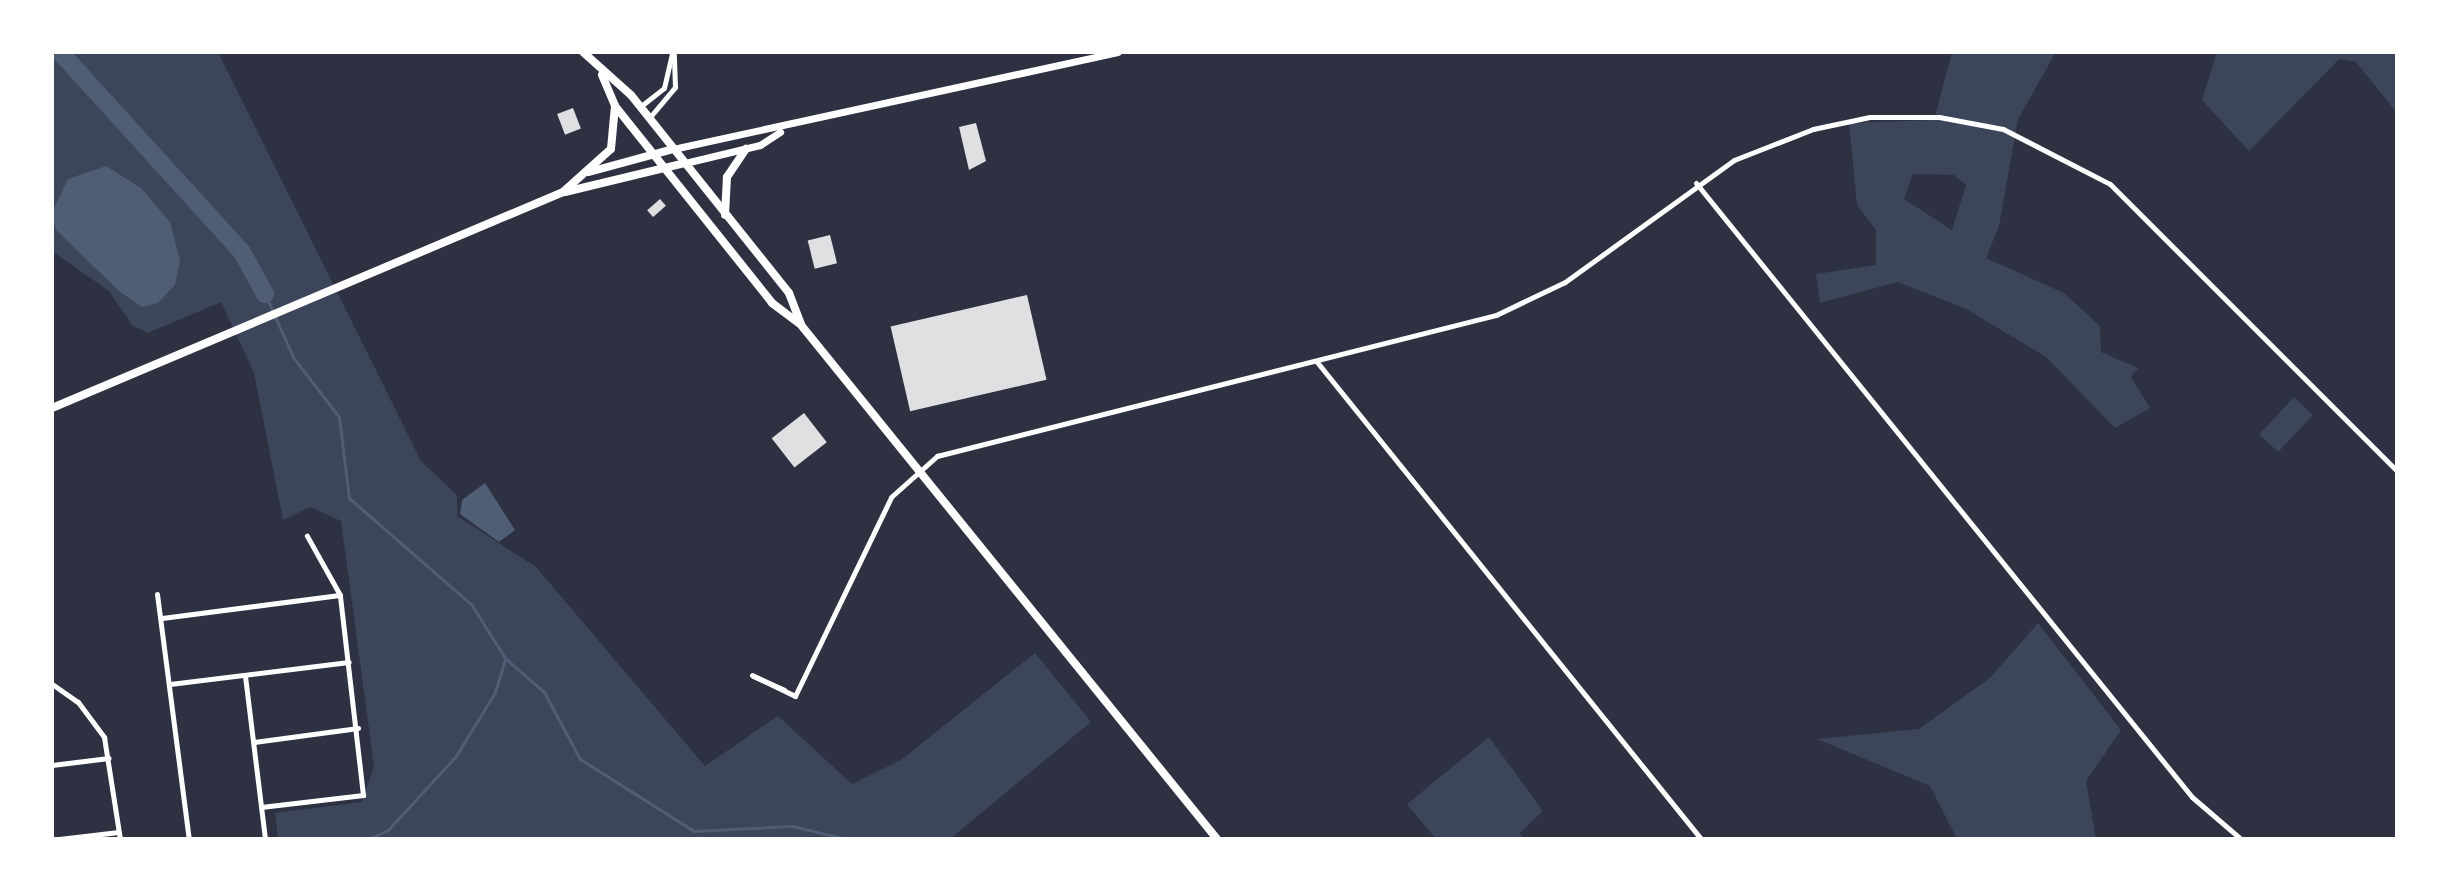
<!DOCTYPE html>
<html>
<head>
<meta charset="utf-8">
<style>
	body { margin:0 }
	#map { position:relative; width:2449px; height:891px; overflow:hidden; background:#2d3142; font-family:"DejaVu Sans",sans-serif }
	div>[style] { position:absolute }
	.green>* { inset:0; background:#3c4559; transform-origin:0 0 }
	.water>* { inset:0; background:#4f5d75 }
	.stream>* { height:3px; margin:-1.5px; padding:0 1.5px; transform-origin:1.5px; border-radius:1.5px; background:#4f5d75 }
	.river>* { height:18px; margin:-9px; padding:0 9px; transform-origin:9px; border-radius:9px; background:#4f5d75 }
	.building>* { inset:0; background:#e0e0e3; transform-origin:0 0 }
	.minor>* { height:5px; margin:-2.5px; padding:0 2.5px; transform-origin:2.5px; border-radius:2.5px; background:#fff }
	.secondary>* { height:7px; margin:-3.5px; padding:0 3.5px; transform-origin:3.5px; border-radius:3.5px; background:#fff }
	.primary>* { height:8px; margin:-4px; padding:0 4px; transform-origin:4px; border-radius:4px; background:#fff }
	span { translate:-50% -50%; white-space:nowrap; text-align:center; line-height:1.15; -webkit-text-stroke:7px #fff; paint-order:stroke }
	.frame { position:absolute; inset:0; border:54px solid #fff; pointer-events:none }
</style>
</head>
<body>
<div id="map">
	<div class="green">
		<div style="clip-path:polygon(52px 52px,218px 52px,421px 461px,457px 495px,457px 516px,536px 567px,705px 766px,778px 716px,852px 784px,901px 760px,1035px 653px,1091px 722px,950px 839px,278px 839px,275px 813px,362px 802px,374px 766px,341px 521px,310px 507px,283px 520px,254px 373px,221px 302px,148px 333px,132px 325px,109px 291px,52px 251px)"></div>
		<div style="clip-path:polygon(evenodd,1952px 52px,2056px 52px,2018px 119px,1999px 226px,1986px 258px,2064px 293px,2100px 326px,2101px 352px,2138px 368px,2131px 377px,2150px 408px,2115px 428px,2046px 357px,1966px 309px,1898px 282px,1820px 303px,1816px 274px,1876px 265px,1876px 230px,1857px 205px,1849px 123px,1934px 120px,1952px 52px,1913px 174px,1954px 175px,1966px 185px,1952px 230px,1904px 199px,1913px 174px)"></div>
		<div style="clip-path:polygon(2217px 52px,2397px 52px,2397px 113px,2356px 62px,2339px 59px,2249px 151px,2202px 100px)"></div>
		<div style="left:2294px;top:397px;width:26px;height:51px;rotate:43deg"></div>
		<div style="clip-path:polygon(2038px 623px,2121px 730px,2086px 781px,2096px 839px,1957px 839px,1930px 786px,1817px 739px,1919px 729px,1991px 677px)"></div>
		<div style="clip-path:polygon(1489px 737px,1543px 811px,1520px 833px,1524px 839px,1436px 839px,1407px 804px)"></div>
	</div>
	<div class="water">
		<div style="clip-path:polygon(106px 166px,141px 188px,170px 222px,180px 260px,175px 285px,158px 303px,142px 307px,120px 292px,56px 230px,52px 212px,68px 179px)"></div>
		<div style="clip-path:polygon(485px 483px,515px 530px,499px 542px,460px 514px,462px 500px)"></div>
	</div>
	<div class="stream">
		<div style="left:265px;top:294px;width:69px;rotate:66deg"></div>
		<div style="left:293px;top:357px;width:76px;rotate:52.5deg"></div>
		<div style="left:339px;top:417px;width:82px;rotate:83deg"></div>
		<div style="left:349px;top:498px;width:162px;rotate:41deg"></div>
		<div style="left:471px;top:604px;width:64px;rotate:57.8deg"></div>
		<div style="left:505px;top:658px;width:52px;rotate:41.1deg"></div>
		<div style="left:544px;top:692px;width:76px;rotate:61.8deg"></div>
		<div style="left:580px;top:759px;width:135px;rotate:32.3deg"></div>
		<div style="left:694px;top:831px;width:98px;rotate:-2.9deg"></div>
		<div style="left:792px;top:826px;width:57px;rotate:13.3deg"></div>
		<div style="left:368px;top:839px;width:22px;rotate:-24deg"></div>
		<div style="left:388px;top:830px;width:100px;rotate:-47.4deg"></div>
		<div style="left:456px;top:756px;width:75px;rotate:-58.6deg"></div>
		<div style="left:495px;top:692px;width:34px;rotate:-73deg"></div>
	</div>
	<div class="river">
		<div style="left:60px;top:52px;width:270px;rotate:47.7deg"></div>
		<div style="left:242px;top:252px;width:48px;rotate:61.3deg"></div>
	</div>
	<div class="building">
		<div style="left:573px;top:108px;width:22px;height:17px;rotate:69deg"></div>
		<div style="clip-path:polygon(976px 123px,986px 161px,969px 170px,959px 127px)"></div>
		<div style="left:660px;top:199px;width:9px;height:17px;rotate:49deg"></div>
		<div style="left:830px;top:235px;width:29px;height:23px;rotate:76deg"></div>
		<div style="left:1027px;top:295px;width:87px;height:140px;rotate:77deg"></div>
		<div style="left:804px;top:413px;width:37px;height:41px;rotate:52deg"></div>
	</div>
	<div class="minor">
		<div style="left:641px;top:106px;width:29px;rotate:-38deg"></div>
		<div style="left:664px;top:88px;width:37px;rotate:-77deg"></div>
		<div style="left:650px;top:117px;width:39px;rotate:-50deg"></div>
		<div style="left:675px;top:87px;width:35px;rotate:-92deg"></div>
		<div style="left:1696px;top:183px;width:789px;rotate:51.07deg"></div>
		<div style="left:2192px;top:797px;width:65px;rotate:40.6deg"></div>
		<div style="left:1317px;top:362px;width:612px;rotate:51.16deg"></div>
		<div style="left:157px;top:594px;width:247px;rotate:82.6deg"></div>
		<div style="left:162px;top:618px;width:179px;rotate:-7.4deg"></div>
		<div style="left:752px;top:675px;width:48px;rotate:26deg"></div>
		<div style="left:795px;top:696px;width:221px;rotate:-64.2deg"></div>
		<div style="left:891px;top:497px;width:62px;rotate:-41.7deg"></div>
		<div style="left:937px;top:456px;width:577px;rotate:-14.16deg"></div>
		<div style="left:1496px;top:315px;width:76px;rotate:-25.6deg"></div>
		<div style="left:1565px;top:282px;width:208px;rotate:-35.8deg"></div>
		<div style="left:1734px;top:160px;width:85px;rotate:-21.4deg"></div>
		<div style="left:1813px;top:129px;width:58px;rotate:-11.9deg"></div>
		<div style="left:1870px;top:117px;width:69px"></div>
		<div style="left:1939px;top:117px;width:65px;rotate:10.6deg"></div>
		<div style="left:2003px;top:129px;width:120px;rotate:27.2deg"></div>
		<div style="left:2110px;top:184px;width:406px;rotate:45deg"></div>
		<div style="left:245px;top:676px;width:164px;rotate:83deg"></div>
		<div style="left:753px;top:676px;width:34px;rotate:24deg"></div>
		<div style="left:52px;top:684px;width:32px;rotate:35deg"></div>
		<div style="left:78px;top:702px;width:44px;rotate:53.4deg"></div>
		<div style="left:104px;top:737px;width:103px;rotate:81.1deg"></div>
		<div style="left:170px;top:684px;width:180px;rotate:-7deg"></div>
		<div style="left:254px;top:742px;width:105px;rotate:-7.7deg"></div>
		<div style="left:52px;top:765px;width:57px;rotate:-7deg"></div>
		<div style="left:261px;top:807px;width:103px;rotate:-6.7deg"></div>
		<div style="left:363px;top:795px;width:201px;rotate:-96.6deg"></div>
		<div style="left:340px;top:595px;width:68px;rotate:-119.2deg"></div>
		<div style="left:59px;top:839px;width:60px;rotate:-6.7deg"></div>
	</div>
	<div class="secondary">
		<div style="left:673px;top:149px;width:455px;rotate:-12.3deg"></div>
		<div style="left:685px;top:163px;width:77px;rotate:-13.5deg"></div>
		<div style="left:760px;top:145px;width:24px;rotate:-33deg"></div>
	</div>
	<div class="primary">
		<div style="left:583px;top:52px;width:64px;rotate:41.9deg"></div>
		<div style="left:631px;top:95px;width:253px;rotate:51.4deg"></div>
		<div style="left:789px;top:293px;width:33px;rotate:69deg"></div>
		<div style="left:602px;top:75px;width:34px;rotate:67deg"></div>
		<div style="left:615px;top:106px;width:252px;rotate:51.4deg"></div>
		<div style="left:772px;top:303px;width:36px;rotate:37deg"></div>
		<div style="left:801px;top:325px;width:661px;rotate:51.02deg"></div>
		<div style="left:589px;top:172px;width:87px;rotate:-15.3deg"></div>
		<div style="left:565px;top:192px;width:123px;rotate:-13.6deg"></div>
		<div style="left:725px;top:215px;width:38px;rotate:-87deg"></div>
		<div style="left:727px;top:177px;width:34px;rotate:-56deg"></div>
		<div style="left:52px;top:408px;width:555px;rotate:-22.91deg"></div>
		<div style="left:563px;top:192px;width:64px;rotate:-41.9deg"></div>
		<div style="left:611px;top:149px;width:43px;rotate:-84.7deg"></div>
	</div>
	<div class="frame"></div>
</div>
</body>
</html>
